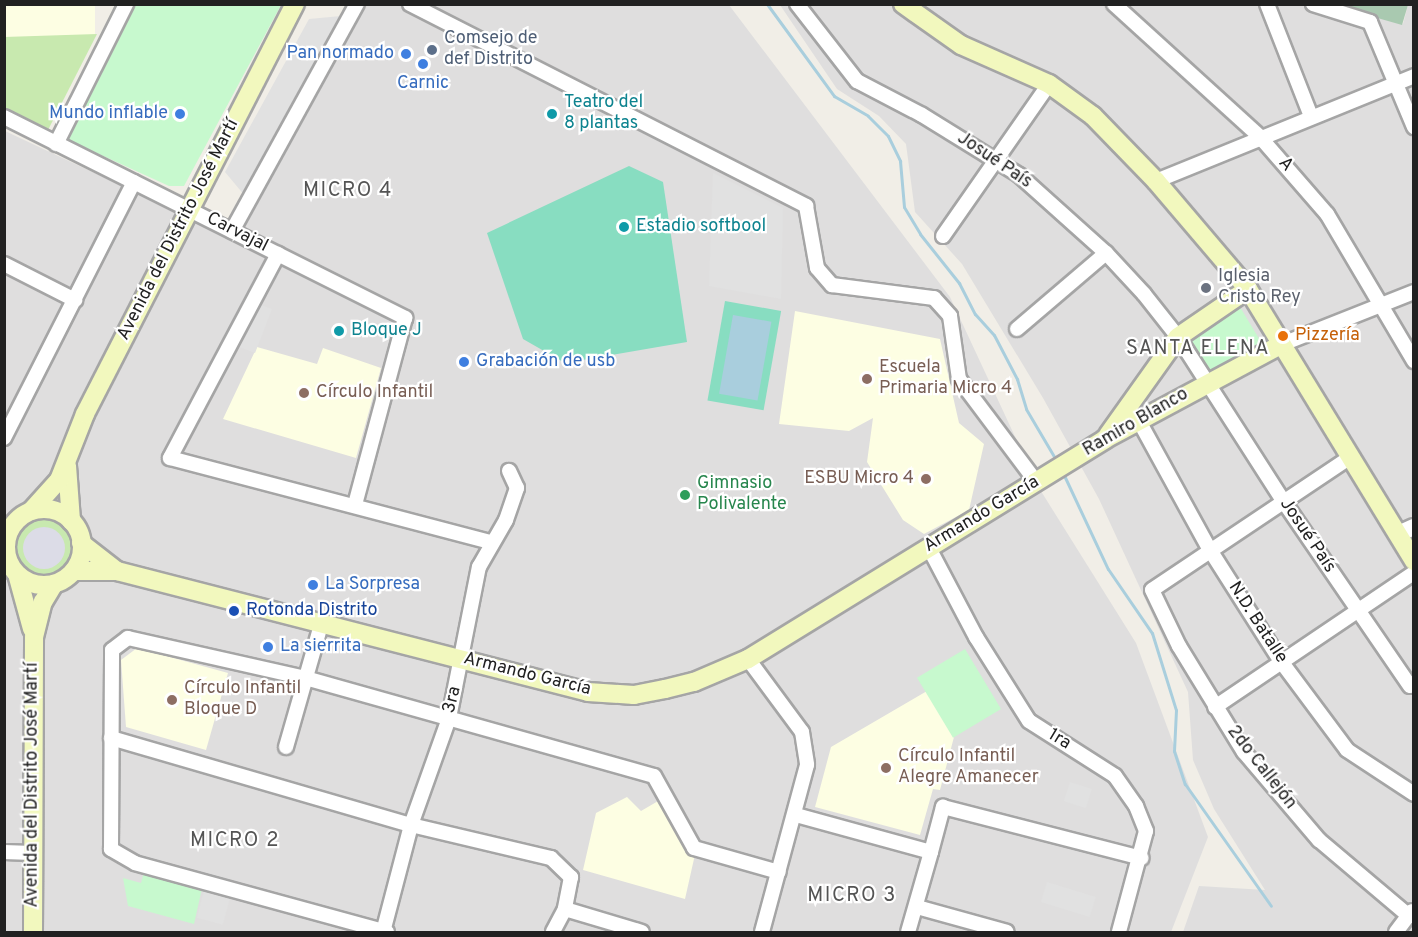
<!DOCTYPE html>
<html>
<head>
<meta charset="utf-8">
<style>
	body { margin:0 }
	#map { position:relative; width:1418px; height:937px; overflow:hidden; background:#f1eee7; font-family:Overpass,sans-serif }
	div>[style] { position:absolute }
	.residential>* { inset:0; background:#dfdede }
	.education>* { inset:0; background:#fdfee3; transform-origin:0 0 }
	.grass>* { inset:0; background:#c8e9af }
	.round { border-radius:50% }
	.cemetery>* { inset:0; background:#a9c9b0 }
	.park>* { inset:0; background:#c7f9ce; transform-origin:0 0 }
	.pitch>* { inset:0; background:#88ddc1; transform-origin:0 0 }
	.parking>* { inset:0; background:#e1e1e1; transform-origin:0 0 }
	.plaza>* { inset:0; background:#dcdce7 }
	.water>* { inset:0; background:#a9cedd; transform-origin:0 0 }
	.stream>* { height:3px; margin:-1.5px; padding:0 1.5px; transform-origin:1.5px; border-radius:1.5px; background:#a9cedd }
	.roads { filter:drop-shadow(2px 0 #a5a5a5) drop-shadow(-2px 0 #a5a5a5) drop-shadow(0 2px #a5a5a5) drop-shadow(0 -2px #a5a5a5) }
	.minor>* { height:14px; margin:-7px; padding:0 7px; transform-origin:7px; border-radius:7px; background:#fff }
	.tertiary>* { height:16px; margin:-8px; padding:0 8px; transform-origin:8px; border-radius:8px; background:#fff }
	.secondary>* { height:18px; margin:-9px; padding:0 9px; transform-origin:9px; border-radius:9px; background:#f2f8be }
	.secondary>.ring { margin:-9px; padding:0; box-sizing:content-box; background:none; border:18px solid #f2f8be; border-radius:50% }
	.dots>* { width:16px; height:16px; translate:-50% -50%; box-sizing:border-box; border:3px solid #fff; border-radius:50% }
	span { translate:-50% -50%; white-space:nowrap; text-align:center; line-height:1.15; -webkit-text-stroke:4.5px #fff; paint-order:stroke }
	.service-label { font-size:18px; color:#4e5e75 }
	.left { translate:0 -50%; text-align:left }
	.shop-label { font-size:18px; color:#366cbe }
	.right { translate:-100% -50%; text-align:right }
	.culture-label { font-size:18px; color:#0d838f }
	.street-label { font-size:18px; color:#212121 }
	.worship-label { font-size:18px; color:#5b616d }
	.food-label { font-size:18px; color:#c56008 }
	.education-label { font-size:18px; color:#785e54 }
	.leisure-label { font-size:18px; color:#27864d }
	.transit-label { font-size:18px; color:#164399 }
	.neighbourhood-label { font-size:20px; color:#545454; letter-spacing:1.5px }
	.frame { position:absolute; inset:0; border:6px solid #212121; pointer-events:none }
</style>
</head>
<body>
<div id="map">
	<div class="residential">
		<div style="clip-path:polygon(1332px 4px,1403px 24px,1408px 5px,1413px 5px,1413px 932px,1183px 932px,1199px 886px,1265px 890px,1214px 809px,1193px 760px,1188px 692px,1099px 499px,1043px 398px,962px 264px,915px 212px,906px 144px,879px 116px,837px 89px,780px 5px)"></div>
		<div style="clip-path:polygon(359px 5px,729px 5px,950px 297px,1039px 488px,1136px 643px,1208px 837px,1171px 932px,5px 932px,5px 131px,233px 238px)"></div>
	</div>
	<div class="education">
		<div style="left:4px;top:5px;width:91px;height:32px"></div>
		<div style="clip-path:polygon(795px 311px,940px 339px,959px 423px,984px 444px,969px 510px,924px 534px,903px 520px,867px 462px,873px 418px,849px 431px,779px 424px)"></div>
		<div style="clip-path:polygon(257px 347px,317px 364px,323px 348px,381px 368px,356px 458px,223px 419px)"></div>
		<div style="clip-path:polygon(137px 648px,228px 673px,206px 750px,126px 727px,121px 660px)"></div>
		<div style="clip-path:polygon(927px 691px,954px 737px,940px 790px,933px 789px,920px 835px,815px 807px,831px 747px)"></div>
		<div style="clip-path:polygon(627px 797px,641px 811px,665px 797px,696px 850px,685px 899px,583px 870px,596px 813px)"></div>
	</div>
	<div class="grass">
		<div style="clip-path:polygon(97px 34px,47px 132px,5px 109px,4px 37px)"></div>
		<div class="round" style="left:12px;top:517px;width:62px;height:62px"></div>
	</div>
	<div class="cemetery">
		<div style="clip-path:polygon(1332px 5px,1408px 5px,1402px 25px)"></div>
	</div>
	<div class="park">
		<div style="clip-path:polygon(132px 5px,281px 5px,184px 186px,169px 186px,66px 139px)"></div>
		<div style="left:1240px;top:307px;width:45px;height:60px;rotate:59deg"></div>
		<div style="left:965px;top:649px;width:70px;height:56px;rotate:59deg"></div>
		<div style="clip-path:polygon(145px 868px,203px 884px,194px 924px,128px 906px,123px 878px,141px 883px)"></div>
	</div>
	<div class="pitch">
		<div style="clip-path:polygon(629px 166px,663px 182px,687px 342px,565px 363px,523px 339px,487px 233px)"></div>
		<div style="left:725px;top:301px;width:57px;height:101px;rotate:10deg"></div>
	</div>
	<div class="parking">
		<div style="clip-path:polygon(341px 16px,245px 196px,225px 172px,309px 19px)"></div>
		<div style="clip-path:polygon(713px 173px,783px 208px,781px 299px,709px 286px)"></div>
		<div style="left:256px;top:303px;width:17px;height:47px;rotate:21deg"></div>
		<div style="left:1070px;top:782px;width:23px;height:20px;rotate:18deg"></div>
		<div style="left:1047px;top:882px;width:51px;height:21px;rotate:17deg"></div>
		<div style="left:206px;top:883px;width:27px;height:36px;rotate:15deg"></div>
	</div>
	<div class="plaza">
		<div class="round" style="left:23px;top:527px;width:42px;height:42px"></div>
	</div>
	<div class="water">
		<div style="left:733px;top:315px;width:39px;height:80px;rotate:10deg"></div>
	</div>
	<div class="stream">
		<div style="left:767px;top:4px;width:114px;rotate:53.9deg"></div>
		<div style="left:834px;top:96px;width:39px;rotate:30deg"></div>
		<div style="left:868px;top:116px;width:28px;rotate:45deg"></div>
		<div style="left:888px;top:136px;width:28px;rotate:64deg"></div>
		<div style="left:900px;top:161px;width:46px;rotate:85deg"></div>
		<div style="left:904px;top:207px;width:31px;rotate:59deg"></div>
		<div style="left:920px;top:234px;width:63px;rotate:51.5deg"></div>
		<div style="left:959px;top:283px;width:35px;rotate:63deg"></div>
		<div style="left:975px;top:314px;width:28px;rotate:48deg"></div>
		<div style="left:994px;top:335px;width:50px;rotate:62.4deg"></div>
		<div style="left:1017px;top:379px;width:31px;rotate:73deg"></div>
		<div style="left:1026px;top:409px;width:59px;rotate:59.5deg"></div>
		<div style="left:1062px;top:471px;width:108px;rotate:64.9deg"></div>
		<div style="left:1108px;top:569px;width:78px;rotate:55.5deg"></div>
		<div style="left:1152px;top:633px;width:81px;rotate:72.7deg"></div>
		<div style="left:1176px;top:710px;width:41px;rotate:92.8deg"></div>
		<div style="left:1174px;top:751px;width:35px;rotate:72deg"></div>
		<div style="left:1185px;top:784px;width:149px;rotate:54.8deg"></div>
	</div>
	<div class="roads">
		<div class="minor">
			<div style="left:410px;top:4px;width:445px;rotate:27deg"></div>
			<div style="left:806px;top:206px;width:63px;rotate:79.9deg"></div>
			<div style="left:817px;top:268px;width:23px;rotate:49deg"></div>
			<div style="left:832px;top:285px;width:103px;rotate:7.3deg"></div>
			<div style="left:934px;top:298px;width:24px;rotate:48deg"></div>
			<div style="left:950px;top:316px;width:64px;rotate:81.9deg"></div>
			<div style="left:959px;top:379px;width:130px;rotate:53.1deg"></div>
			<div style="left:797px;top:4px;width:98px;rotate:52.1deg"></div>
			<div style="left:857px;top:81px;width:73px;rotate:27.6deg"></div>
			<div style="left:922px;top:115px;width:114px;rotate:31.7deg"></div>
			<div style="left:1019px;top:175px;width:117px;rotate:41.9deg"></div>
			<div style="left:1106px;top:253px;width:56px;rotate:47.2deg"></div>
			<div style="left:1144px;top:294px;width:55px;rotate:51.7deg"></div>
			<div style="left:1178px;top:337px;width:196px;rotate:57.3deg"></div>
			<div style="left:1284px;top:502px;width:223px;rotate:55.6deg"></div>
			<div style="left:1114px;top:4px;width:197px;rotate:42.3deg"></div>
			<div style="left:1260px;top:137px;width:102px;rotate:49deg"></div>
			<div style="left:1327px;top:214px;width:171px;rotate:59.4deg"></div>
			<div style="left:1267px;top:4px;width:120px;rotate:68.6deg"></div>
			<div style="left:1313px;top:4px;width:60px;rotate:17.5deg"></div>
			<div style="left:1370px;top:22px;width:114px;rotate:67.3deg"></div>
			<div style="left:4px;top:117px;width:449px;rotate:26.6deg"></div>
			<div style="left:405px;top:318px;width:194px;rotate:105deg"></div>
			<div style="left:56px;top:144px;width:157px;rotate:-63.4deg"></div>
			<div style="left:1156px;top:181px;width:279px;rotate:-22.1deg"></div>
			<div style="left:232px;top:231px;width:259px;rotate:-61.2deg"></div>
			<div style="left:943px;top:236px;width:185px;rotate:-55.1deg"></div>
			<div style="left:278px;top:254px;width:231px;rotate:117.9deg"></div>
			<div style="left:170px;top:458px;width:332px;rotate:14.7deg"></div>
			<div style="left:4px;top:264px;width:80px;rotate:26.9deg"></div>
			<div style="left:1017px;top:329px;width:117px;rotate:-40.5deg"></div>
			<div style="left:1280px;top:345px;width:144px;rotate:-21.6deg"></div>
			<div style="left:1139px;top:421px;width:147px;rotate:61.2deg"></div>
			<div style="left:1210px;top:550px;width:130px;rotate:57.5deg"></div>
			<div style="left:1280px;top:660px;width:112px;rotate:53.3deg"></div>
			<div style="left:1347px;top:750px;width:80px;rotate:33.3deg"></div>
			<div style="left:4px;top:438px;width:287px;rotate:-63.1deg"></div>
			<div style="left:1349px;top:458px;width:237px;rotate:146.2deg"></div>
			<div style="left:1152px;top:590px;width:62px;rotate:64.3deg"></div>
			<div style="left:1179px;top:646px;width:124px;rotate:58.5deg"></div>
			<div style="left:1244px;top:752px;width:116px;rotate:49.6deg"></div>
			<div style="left:1319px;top:840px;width:118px;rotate:40.2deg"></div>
			<div style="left:929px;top:548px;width:101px;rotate:62.2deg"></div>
			<div style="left:976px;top:637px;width:99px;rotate:57.8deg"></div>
			<div style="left:1029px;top:721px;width:102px;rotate:32.6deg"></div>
			<div style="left:1115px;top:776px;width:37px;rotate:55deg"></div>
			<div style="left:1136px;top:806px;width:27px;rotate:68deg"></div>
			<div style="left:1146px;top:831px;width:105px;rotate:105deg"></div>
			<div style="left:748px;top:659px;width:91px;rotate:53.5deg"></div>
			<div style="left:802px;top:732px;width:33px;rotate:81deg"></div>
			<div style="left:807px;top:765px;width:173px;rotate:105.1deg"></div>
			<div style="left:1215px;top:707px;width:240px;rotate:-34deg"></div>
			<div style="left:111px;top:738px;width:312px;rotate:16.2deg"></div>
			<div style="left:411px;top:825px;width:144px;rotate:13.3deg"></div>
			<div style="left:551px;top:858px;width:28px;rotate:44deg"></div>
			<div style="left:571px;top:877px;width:33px;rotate:101deg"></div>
			<div style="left:565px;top:909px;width:26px;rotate:118deg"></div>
			<div style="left:286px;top:747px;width:127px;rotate:-74deg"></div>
			<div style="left:796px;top:815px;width:140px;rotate:15.3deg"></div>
			<div style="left:931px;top:852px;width:83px;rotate:106deg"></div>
			<div style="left:4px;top:852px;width:28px;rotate:2deg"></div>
			<div style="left:931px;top:852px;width:47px;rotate:-75.1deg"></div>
			<div style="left:943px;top:807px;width:205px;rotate:14.4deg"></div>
			<div style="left:917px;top:907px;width:93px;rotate:15.5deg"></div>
			<div style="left:565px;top:909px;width:80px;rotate:16.6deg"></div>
			<div style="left:383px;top:932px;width:111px;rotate:-75.3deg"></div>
			<div style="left:411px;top:825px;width:114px;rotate:-70.4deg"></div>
			<div style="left:449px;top:718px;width:154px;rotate:-78.8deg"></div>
			<div style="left:479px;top:567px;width:54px;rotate:-60.1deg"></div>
			<div style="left:506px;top:520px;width:34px;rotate:-71deg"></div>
			<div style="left:517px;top:488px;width:19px;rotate:-115deg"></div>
			<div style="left:387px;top:932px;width:261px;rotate:-164.7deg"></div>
			<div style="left:135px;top:863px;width:28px;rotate:-150deg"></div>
			<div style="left:111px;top:849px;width:199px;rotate:-89.7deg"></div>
			<div style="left:112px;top:650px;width:20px;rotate:-37deg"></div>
			<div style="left:128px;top:638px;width:181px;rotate:12.7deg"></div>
			<div style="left:305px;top:678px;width:362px;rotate:15.7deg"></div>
			<div style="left:654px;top:776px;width:82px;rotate:60.9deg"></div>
			<div style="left:694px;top:848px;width:88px;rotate:15.8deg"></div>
			<div style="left:1396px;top:932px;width:26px;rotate:-53deg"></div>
		</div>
		<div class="tertiary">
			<div style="left:1398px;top:534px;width:17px;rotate:-24deg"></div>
		</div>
		<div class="secondary">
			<div style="left:903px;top:4px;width:71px;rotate:35.3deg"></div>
			<div style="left:961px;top:45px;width:96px;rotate:23.9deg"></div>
			<div style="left:1049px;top:84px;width:54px;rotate:36deg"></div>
			<div style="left:1093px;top:116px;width:91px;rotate:45.9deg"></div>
			<div style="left:1156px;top:181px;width:142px;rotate:49.6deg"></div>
			<div style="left:1248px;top:289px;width:319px;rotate:58.6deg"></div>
			<div style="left:1108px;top:435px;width:120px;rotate:-54.5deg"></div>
			<div style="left:1178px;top:337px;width:85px;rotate:-34.4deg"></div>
			<div style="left:67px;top:466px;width:55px;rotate:85.8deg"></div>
			<div class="ring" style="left:6px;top:509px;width:58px;height:58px"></div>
			<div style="left:31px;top:511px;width:42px;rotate:-47.9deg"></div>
			<div style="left:59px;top:480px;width:71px;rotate:-68.5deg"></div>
			<div style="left:85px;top:414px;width:461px;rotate:-62.9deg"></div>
			<div style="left:81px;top:543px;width:46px;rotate:37.9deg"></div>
			<div style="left:74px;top:571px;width:43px"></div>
			<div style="left:117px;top:571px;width:486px;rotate:14.4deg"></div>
			<div style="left:588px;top:692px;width:46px;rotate:3.7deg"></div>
			<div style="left:634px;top:695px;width:32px;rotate:-11deg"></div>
			<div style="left:665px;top:689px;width:30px;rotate:-14deg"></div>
			<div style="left:694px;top:682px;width:59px;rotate:-23.1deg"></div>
			<div style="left:748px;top:659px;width:419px;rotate:-31.6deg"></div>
			<div style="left:1105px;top:439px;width:199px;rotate:-28.2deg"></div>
			<div style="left:17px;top:574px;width:57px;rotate:74.7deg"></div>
			<div style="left:33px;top:932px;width:295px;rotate:-89.8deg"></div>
			<div style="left:34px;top:637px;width:36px;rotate:-76deg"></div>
			<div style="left:43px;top:602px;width:21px;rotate:-59deg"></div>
		</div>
	</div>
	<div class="dots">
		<div style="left:432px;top:50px;background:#5c6f8a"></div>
		<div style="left:406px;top:54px;background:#3f7fe0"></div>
		<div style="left:423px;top:64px;background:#3f7fe0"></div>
		<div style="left:180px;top:114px;background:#3f7fe0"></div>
		<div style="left:552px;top:114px;background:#0f9aa8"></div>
		<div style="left:624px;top:227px;background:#0f9aa8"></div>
		<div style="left:1206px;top:288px;background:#6b7280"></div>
		<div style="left:339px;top:331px;background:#0f9aa8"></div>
		<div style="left:1283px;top:336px;background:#e8710a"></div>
		<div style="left:464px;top:362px;background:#3f7fe0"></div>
		<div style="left:867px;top:379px;background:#8d6e63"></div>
		<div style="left:304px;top:393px;background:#8d6e63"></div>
		<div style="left:926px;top:479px;background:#8d6e63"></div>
		<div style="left:685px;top:495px;background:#2e9e5b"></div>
		<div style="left:313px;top:585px;background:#3f7fe0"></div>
		<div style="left:234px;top:611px;background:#1a4fb4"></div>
		<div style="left:268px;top:647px;background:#3f7fe0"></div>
		<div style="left:172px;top:700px;background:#8d6e63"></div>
		<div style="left:886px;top:768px;background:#8d6e63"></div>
	</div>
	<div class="service-label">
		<span class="left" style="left:444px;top:50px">Comsejo de<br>def Distrito</span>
	</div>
	<div class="shop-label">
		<span class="right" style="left:394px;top:54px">Pan normado</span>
		<span style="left:423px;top:84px">Carnic</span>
		<span class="right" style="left:168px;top:114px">Mundo inflable</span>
		<span class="left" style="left:476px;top:362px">Grabación de usb</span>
		<span class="left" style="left:325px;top:585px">La Sorpresa</span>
		<span class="left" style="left:280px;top:647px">La sierrita</span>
	</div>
	<div class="culture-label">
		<span class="left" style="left:564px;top:114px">Teatro del<br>8 plantas</span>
		<span class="left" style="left:636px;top:227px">Estadio softbool</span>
		<span class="left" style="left:351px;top:331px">Bloque J</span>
	</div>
	<div class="street-label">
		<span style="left:994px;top:161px;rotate:34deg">Josué País</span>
		<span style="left:1285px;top:165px;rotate:49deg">A</span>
		<span style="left:179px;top:230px;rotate:-63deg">Avenida del Distrito José Martí</span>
		<span style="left:237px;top:233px;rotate:27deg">Carvajal</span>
		<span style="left:1136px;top:423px;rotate:-30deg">Ramiro Blanco</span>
		<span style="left:982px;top:515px;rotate:-31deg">Armando García</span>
		<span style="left:1307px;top:536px;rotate:56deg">Josué País</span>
		<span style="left:1257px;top:623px;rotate:57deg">N.D. Batalle</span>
		<span style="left:527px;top:675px;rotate:14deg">Armando García</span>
		<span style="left:453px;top:700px;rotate:-76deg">3ra</span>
		<span style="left:1059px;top:740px;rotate:31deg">1ra</span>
		<span style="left:1261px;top:768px;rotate:52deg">2do Callejón</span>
		<span style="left:33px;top:785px;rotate:-90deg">Avenida del Distrito José Martí</span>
	</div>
	<div class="worship-label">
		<span class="left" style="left:1218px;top:288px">Iglesia<br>Cristo Rey</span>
	</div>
	<div class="food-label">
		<span class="left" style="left:1295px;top:336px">Pizzería</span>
	</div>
	<div class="education-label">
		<span class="left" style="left:879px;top:379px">Escuela<br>Primaria Micro 4</span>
		<span class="left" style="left:316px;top:393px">Círculo Infantil</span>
		<span class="right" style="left:914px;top:479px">ESBU Micro 4</span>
		<span class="left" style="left:184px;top:700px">Círculo Infantil<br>Bloque D</span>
		<span class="left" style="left:898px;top:768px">Círculo Infantil<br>Alegre Amanecer</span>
	</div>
	<div class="leisure-label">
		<span class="left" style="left:697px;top:495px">Gimnasio<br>Polivalente</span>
	</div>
	<div class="transit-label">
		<span class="left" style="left:246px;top:611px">Rotonda Distrito</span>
	</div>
	<div class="neighbourhood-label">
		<span style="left:348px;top:191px">MICRO 4</span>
		<span style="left:1198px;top:349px">SANTA ELENA</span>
		<span style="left:235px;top:841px">MICRO 2</span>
		<span style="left:852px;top:896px">MICRO 3</span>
	</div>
	<div class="frame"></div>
</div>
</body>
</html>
